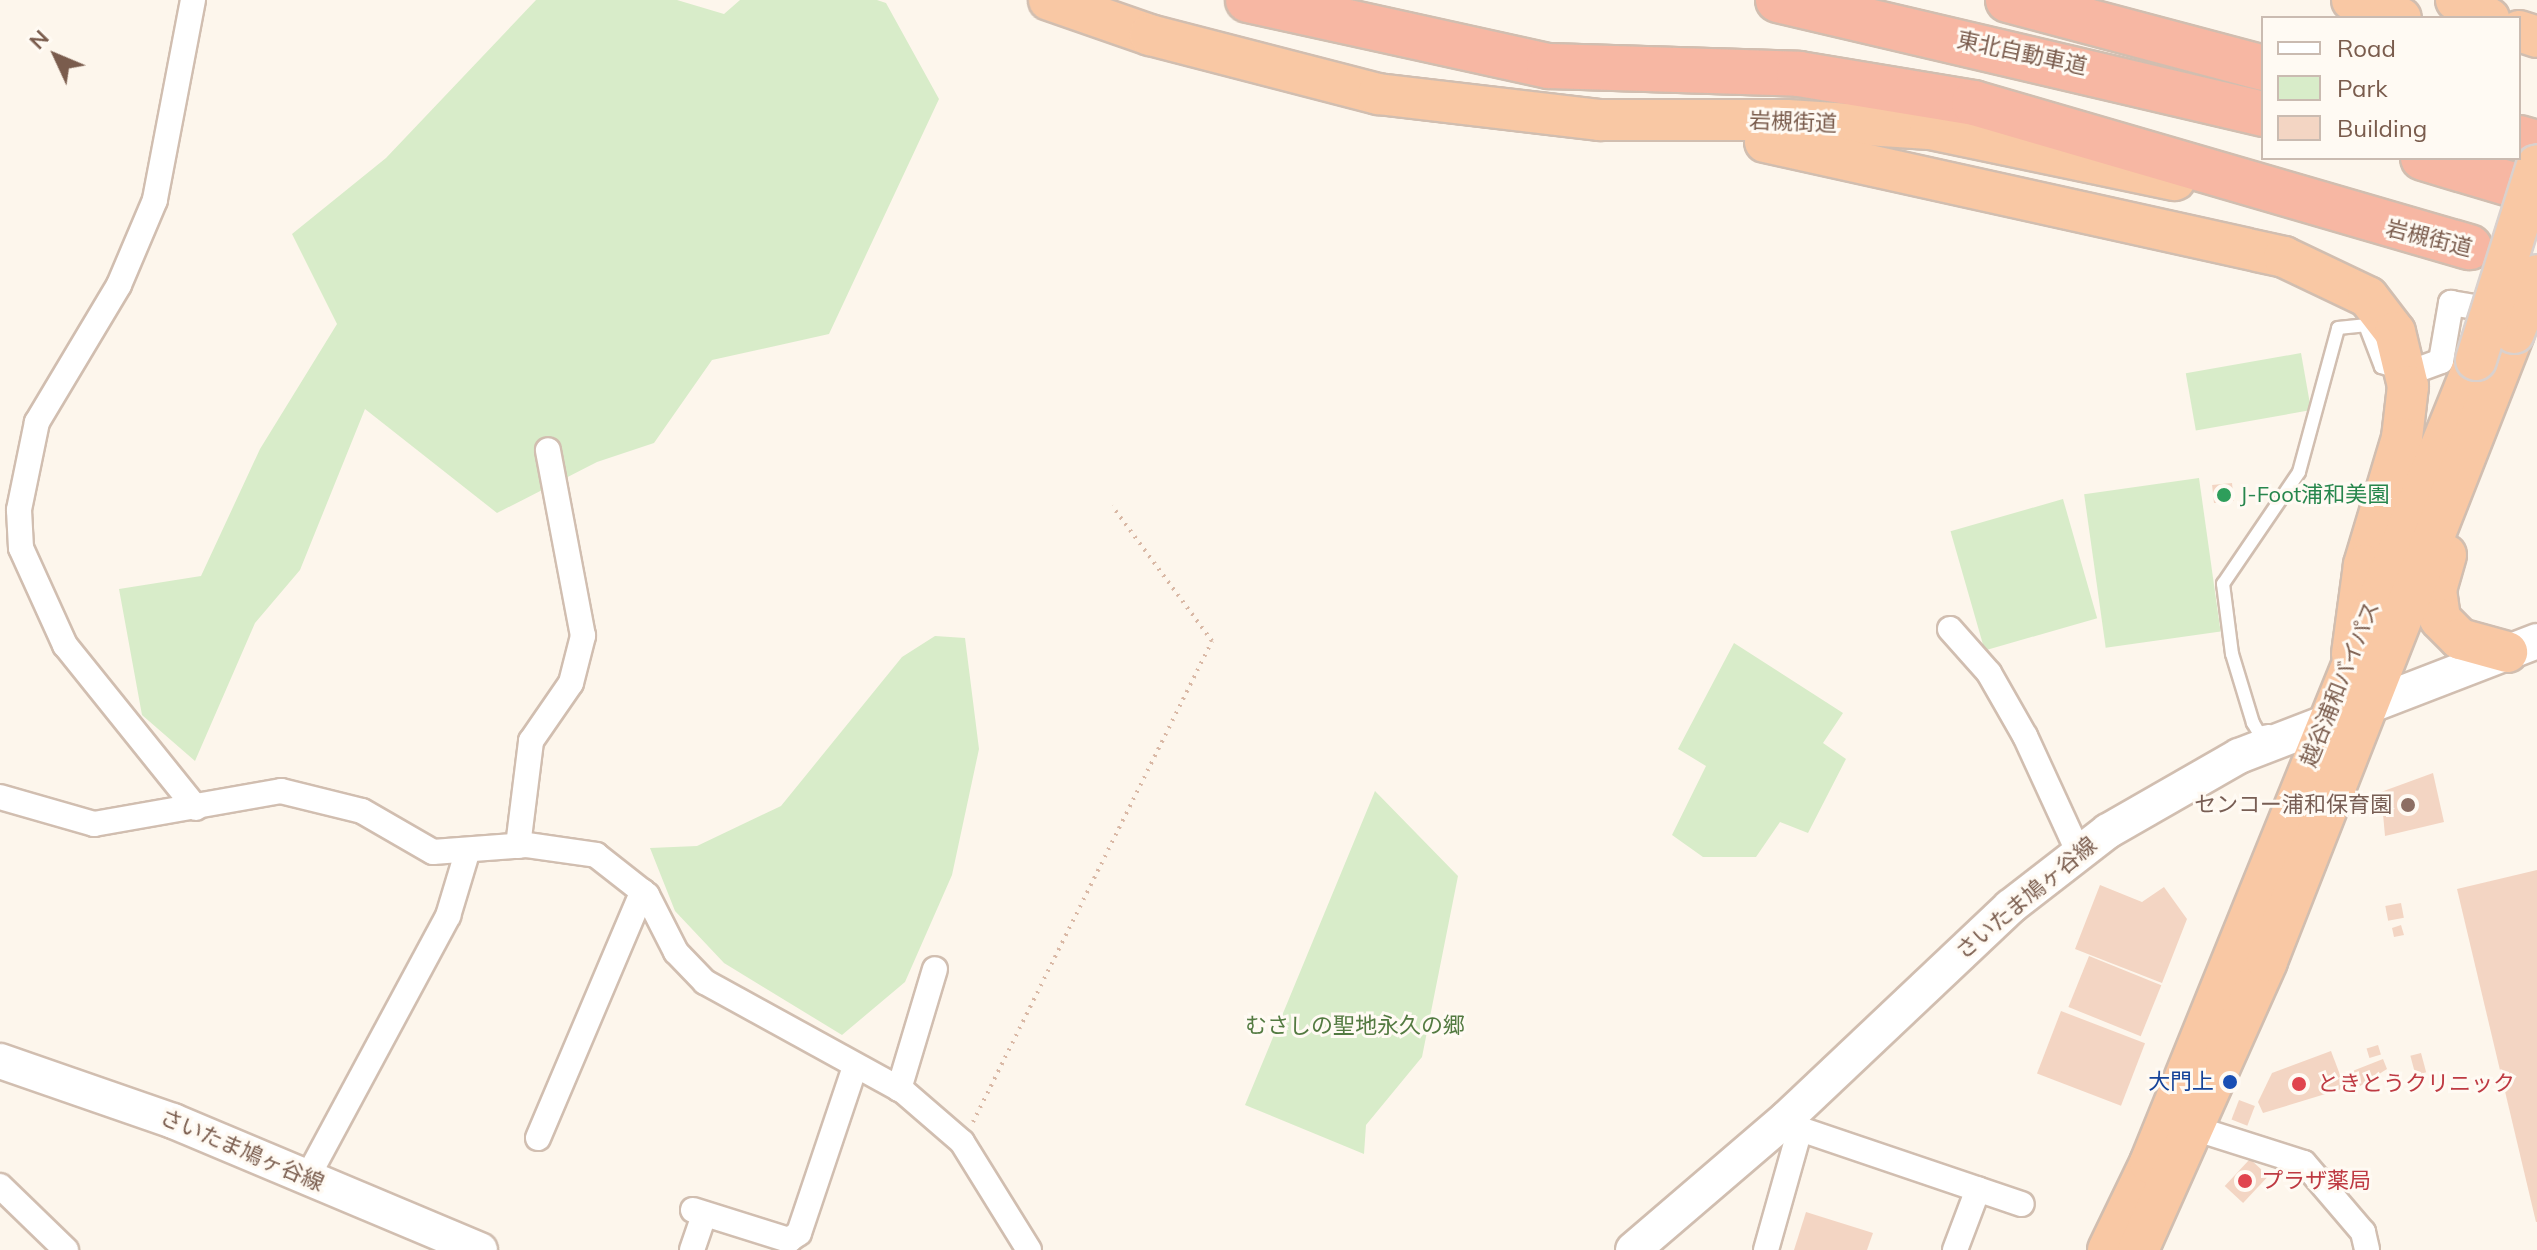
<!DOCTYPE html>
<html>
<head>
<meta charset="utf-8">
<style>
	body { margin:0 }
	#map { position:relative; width:2537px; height:1250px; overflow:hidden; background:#fdf6ec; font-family:Mulish,"Noto Sans JP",sans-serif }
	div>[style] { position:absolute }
	.green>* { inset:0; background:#d8ecc9; transform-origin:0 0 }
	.building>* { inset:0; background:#f3d5c3; transform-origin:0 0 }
	.path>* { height:4px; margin-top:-2px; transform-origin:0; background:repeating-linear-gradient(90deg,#d9b8a5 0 2px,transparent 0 8px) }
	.roads { filter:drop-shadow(2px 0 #d1beb0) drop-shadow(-2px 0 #d1beb0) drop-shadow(0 2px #d1beb0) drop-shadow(0 -2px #d1beb0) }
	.service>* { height:12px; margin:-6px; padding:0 6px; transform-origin:6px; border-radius:6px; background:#fff }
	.minor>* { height:24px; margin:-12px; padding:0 12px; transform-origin:12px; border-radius:12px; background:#fff }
	.secondary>* { height:34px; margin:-17px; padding:0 17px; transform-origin:17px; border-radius:17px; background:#fff }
	.trunk>* { height:40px; margin:-20px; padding:0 20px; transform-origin:20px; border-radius:20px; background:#f9c8a4 }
	.motorway>* { height:44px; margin:-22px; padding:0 22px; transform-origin:22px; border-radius:22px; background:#f7b7a3 }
	.bridges { filter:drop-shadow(2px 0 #dad1cd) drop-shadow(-2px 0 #dad1cd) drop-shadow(0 2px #dad1cd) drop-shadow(0 -2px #dad1cd) }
	.trunk-bridge>* { height:40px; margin:-20px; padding:0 20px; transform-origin:20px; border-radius:20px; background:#f9c8a4 }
	.dots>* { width:22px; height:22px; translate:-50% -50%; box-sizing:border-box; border:4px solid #fffaf3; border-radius:50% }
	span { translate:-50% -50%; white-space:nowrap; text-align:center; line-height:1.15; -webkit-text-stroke:6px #fffaf3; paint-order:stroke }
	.street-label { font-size:22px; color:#7a5c4d }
	.leisure-label { font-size:22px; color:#27864d }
	.left { translate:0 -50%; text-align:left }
	.education-label { font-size:22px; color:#785e54 }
	.right { translate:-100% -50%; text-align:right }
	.park-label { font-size:22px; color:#537a41 }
	.transit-label { font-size:22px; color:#164399 }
	.health-label { font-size:22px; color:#be3a42 }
	.legend { position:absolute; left:2261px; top:16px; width:260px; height:144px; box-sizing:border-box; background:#fffaf3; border:2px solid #cabbb1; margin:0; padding:10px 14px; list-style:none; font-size:24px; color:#7a5c4d }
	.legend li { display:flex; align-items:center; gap:16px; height:40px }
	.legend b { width:40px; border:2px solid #cabbb1 }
	.north { position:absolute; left:16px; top:16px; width:80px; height:80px; -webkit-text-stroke:6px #fffaf3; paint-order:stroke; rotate:314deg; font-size:22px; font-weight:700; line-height:32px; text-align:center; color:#7a5c4d }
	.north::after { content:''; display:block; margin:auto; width:28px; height:36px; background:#7a5c4d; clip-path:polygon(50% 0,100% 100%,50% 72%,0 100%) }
</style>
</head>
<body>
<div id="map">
	<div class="green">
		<div style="clip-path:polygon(536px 0,677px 0,724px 14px,740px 0,877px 0,886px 3px,939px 99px,829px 334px,712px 360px,654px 443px,597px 462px,497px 513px,365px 409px,300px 570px,255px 623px,195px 761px,142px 715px,119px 589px,201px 576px,260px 449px,337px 324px,292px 234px,386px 158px)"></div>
		<div style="left:2301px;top:353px;width:58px;height:117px;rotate:80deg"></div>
		<div style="left:2199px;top:478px;width:155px;height:116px;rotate:82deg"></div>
		<div style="left:2063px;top:499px;width:124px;height:117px;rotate:74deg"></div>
		<div style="clip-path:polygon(935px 636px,965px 638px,979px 749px,952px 875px,905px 982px,842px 1035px,724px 963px,675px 911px,650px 848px,697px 846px,781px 806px,902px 657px)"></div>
		<div style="clip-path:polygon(1734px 643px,1843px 713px,1823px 743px,1846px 759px,1808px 833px,1780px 822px,1756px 857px,1703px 857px,1672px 835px,1706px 766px,1678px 749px)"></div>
		<div style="clip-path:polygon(1375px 791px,1458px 876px,1422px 1057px,1366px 1125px,1364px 1154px,1245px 1105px)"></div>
	</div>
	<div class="building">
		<div style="left:2232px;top:483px;width:18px;height:20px;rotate:84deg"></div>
		<div style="clip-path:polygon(2433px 773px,2444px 822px,2385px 836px,2381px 792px)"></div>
		<div style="clip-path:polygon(2537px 870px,2537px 1222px,2536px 1222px,2457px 889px)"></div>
		<div style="clip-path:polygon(2100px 885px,2142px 902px,2164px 887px,2187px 919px,2162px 983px,2075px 949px)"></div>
		<div style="left:2401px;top:903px;width:15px;height:16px;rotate:79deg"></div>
		<div style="clip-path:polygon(2401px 925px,2404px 935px,2394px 937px,2392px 928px)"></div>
		<div style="left:2089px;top:956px;width:78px;height:55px;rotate:22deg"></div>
		<div style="left:2061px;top:1011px;width:90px;height:67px;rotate:21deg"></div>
		<div style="left:2378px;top:1045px;width:10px;height:12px;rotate:73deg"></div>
		<div style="clip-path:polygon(2331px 1051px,2345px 1088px,2263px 1113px,2258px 1102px,2272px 1073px)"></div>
		<div style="left:2421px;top:1053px;width:20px;height:11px;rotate:75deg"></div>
		<div style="clip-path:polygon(2383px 1059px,2387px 1069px,2357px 1088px,2350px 1072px)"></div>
		<div style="left:2239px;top:1100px;width:17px;height:21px;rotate:21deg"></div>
		<div style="left:2250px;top:1159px;width:25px;height:37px;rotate:43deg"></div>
		<div style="clip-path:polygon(1806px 1212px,1873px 1233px,1867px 1250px,1794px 1250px)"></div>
	</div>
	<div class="path">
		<div style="left:973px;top:1122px;width:537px;rotate:-63.58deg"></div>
		<div style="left:1212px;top:641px;width:168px;rotate:-126.5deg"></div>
	</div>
	<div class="roads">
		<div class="service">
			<div style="left:2269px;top:731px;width:10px;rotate:169deg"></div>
			<div style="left:2259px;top:733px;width:12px;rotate:-121deg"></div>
			<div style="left:2253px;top:723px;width:72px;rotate:-106.9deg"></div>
			<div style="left:2232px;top:654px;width:71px;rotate:-97.3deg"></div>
			<div style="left:2223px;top:584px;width:135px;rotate:-55.8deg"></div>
			<div style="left:2299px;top:472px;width:149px;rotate:-74.8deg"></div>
			<div style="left:2338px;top:328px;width:27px;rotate:-6deg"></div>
			<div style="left:2365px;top:325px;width:45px;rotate:69.1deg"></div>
			<div style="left:2381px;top:367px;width:17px;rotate:17deg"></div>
		</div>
		<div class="minor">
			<div style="left:193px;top:0;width:204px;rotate:100.8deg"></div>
			<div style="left:155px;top:200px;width:92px;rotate:113deg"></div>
			<div style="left:119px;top:285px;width:160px;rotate:120.9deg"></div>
			<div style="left:37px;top:422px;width:90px;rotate:101.6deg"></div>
			<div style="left:19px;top:510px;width:38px;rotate:87deg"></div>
			<div style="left:21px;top:548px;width:107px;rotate:65.6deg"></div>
			<div style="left:65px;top:645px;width:209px;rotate:51.2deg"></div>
			<div style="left:2406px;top:374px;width:37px;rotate:-20deg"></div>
			<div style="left:2441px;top:361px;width:59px;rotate:-80.2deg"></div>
			<div style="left:2451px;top:303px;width:54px;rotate:9.6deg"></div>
			<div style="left:1950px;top:629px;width:59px;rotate:48.4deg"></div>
			<div style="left:1989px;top:673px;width:73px;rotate:60.3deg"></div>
			<div style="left:2025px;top:736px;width:127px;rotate:65.3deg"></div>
			<div style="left:0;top:797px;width:98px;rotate:16deg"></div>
			<div style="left:94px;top:824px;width:190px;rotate:-10deg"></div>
			<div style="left:281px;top:791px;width:83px;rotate:13.9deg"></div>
			<div style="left:362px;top:811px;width:82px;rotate:30deg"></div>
			<div style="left:433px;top:852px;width:94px;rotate:-4.3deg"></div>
			<div style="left:527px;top:845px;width:70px;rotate:8.2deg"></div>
			<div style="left:596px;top:855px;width:65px;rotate:38.1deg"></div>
			<div style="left:647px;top:895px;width:64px;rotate:63deg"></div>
			<div style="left:676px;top:952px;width:42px;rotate:46deg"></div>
			<div style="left:705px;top:982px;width:226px;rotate:28.8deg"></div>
			<div style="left:903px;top:1091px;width:78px;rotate:40.8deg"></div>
			<div style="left:962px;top:1142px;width:127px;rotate:58.2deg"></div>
			<div style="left:518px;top:846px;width:106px;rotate:-82.9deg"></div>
			<div style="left:531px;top:741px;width:70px;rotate:-55.4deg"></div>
			<div style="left:571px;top:683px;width:49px;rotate:-75.7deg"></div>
			<div style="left:583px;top:636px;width:189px;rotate:-100.7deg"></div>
			<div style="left:899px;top:1089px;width:125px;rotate:-73.3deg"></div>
			<div style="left:1788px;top:1117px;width:17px;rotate:45deg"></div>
			<div style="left:1800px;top:1129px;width:234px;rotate:18.7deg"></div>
			<div style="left:2197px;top:1129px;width:112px;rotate:17.6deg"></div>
			<div style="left:2304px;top:1163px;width:91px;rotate:49.5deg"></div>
			<div style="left:2363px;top:1232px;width:18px;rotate:77deg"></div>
			<div style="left:538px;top:1138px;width:268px;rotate:-67deg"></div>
			<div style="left:307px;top:1178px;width:298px;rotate:-61.7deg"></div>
			<div style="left:448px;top:916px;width:66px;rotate:-73.2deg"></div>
			<div style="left:0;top:1186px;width:92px;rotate:44.1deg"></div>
			<div style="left:693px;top:1210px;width:101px;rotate:17.4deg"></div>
			<div style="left:789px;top:1240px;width:12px;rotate:-35deg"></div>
			<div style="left:799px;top:1233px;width:175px;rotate:-71.4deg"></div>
			<div style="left:692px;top:1250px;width:37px;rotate:-71deg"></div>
			<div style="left:1766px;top:1250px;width:126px;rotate:-74.3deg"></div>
			<div style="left:1955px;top:1250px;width:65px;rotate:-69.3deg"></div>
		</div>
		<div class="secondary">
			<div style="left:0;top:1061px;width:183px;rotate:19.1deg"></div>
			<div style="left:173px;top:1121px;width:333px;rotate:22.8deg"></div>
			<div style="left:1633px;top:1250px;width:204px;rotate:-40.6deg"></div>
			<div style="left:1788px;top:1117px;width:306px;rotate:-43.4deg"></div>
			<div style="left:2010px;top:907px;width:124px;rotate:-37.8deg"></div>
			<div style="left:2108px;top:831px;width:151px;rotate:-29.8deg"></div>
			<div style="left:2239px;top:756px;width:319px;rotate:-21.1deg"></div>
		</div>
		<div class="trunk">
			<div style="left:1049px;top:0;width:107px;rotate:19.1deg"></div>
			<div style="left:1150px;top:35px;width:236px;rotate:14.5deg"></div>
			<div style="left:1378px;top:94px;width:224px;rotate:6.7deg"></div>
			<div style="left:1600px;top:120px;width:187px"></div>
			<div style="left:1787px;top:120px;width:143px;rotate:3.6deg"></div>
			<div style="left:1930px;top:129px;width:250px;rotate:11.8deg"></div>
			<div style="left:2352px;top:0;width:52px;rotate:20.2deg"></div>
			<div style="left:2456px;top:0;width:38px;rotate:29deg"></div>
			<div style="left:2519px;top:31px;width:19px;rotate:18deg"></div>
			<div style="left:1765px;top:142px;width:532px;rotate:12.49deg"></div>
			<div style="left:2284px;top:257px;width:93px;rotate:25.5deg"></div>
			<div style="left:2368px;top:297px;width:44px;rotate:52.4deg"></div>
			<div style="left:2395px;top:332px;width:56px;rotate:76.5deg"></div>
			<div style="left:2408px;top:386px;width:52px;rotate:96.6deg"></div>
			<div style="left:2402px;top:438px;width:133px;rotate:106.7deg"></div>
			<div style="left:2364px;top:565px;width:90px;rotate:97.7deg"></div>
			<div style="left:2446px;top:555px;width:36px;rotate:106deg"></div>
			<div style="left:2436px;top:590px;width:29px;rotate:82deg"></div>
			<div style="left:2440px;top:619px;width:28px;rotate:45deg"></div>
			<div style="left:2460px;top:639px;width:49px;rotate:15.5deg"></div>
			<div style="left:2108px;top:1250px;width:97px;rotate:-64.2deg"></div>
			<div style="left:2150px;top:1163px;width:859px;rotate:-67.91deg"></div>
			<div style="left:2138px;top:1250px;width:316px;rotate:-65.9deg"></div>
			<div style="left:2267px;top:961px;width:675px;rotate:-68.53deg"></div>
		</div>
		<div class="motorway">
			<div style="left:1248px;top:0;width:308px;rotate:12.4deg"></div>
			<div style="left:1549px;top:66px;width:250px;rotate:1.8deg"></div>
			<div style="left:1799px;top:74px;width:177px;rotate:9.4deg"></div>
			<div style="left:1974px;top:103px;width:516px;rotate:16.22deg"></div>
			<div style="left:1778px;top:0;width:498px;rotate:13.2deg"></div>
			<div style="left:2008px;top:0;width:264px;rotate:14.9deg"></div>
			<div style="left:2519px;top:138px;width:19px;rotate:16deg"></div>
			<div style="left:2423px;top:158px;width:119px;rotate:16.6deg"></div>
		</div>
	</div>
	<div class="bridges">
		<div class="trunk-bridge">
			<div style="left:2514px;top:333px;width:62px;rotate:-68.4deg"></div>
			<div style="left:2476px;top:360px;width:204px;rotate:-72.6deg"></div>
		</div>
	</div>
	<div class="dots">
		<div style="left:2224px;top:495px;background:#2e9e5b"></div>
		<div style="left:2408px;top:805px;background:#8d6e63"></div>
		<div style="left:2230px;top:1082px;background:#1a4fb4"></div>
		<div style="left:2299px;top:1084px;background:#e0444e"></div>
		<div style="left:2245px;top:1181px;background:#e0444e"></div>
	</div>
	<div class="street-label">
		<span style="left:2022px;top:53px;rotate:12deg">東北自動車道</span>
		<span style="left:1793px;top:122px;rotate:2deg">岩槻街道</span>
		<span style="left:2429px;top:238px;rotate:14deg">岩槻街道</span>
		<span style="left:2340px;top:684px;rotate:-68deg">越谷浦和バイパス</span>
		<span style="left:2026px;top:898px;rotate:-40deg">さいたま鳩ヶ谷線</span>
		<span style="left:242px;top:1150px;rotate:23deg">さいたま鳩ヶ谷線</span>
	</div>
	<div class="leisure-label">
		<span class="left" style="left:2240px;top:495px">J-Foot浦和美園</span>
	</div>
	<div class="education-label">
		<span class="right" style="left:2392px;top:805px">センコー浦和保育園</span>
	</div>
	<div class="park-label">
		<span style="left:1355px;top:1026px">むさしの聖地永久の郷</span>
	</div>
	<div class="transit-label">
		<span class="right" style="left:2214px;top:1082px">大門上</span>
	</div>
	<div class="health-label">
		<span class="left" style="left:2317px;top:1084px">ときとうクリニック</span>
		<span class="left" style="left:2261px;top:1181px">プラザ薬局</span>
	</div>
	<ul class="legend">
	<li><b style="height:10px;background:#fff"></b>Road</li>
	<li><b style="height:22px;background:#d8ecc9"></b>Park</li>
	<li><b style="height:22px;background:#f3d5c3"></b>Building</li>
	</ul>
	<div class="north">N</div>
</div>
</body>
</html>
